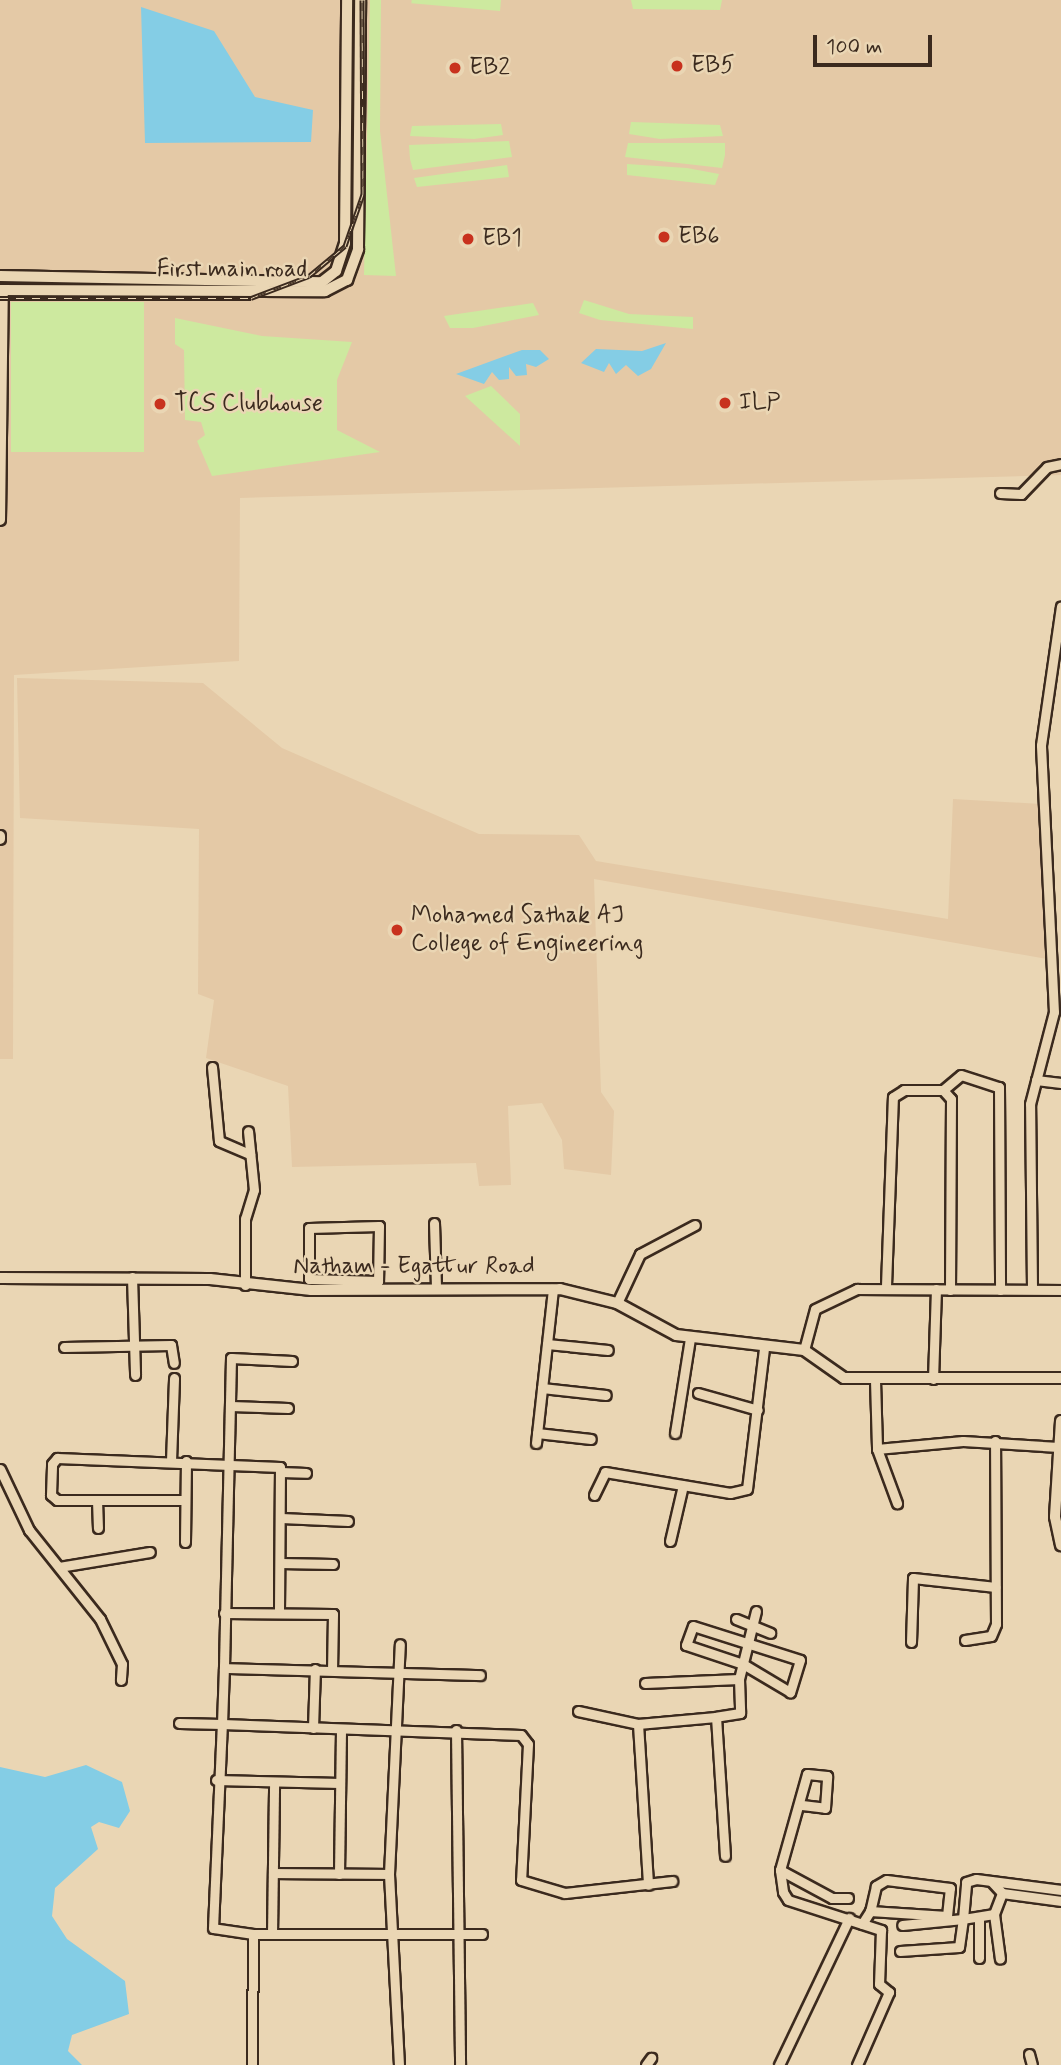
<!DOCTYPE html>
<html>
<head>
<meta charset="utf-8">
<style>
	body { margin:0 }
	#map { position:relative; width:1061px; height:2065px; overflow:hidden; background:#ead6b4; font-family:Mynerve,sans-serif }
	div>[style] { position:absolute }
	.built>* { inset:0; background:#e4c9a6 }
	.green>* { inset:0; background:#cde99f; transform-origin:0 0 }
	.water>* { inset:0; background:#84cde5 }
	.roads { filter:drop-shadow(2px 0 #3b2a1e) drop-shadow(-2px 0 #3b2a1e) drop-shadow(0 2px #3b2a1e) drop-shadow(0 -2px #3b2a1e) }
	.minor>* { height:9px; margin:-4.5px; padding:0 4.5px; transform-origin:4.5px; border-radius:4.5px; background:#ead6b4 }
	.tertiary>* { height:10px; margin:-5px; padding:0 5px; transform-origin:5px; border-radius:5px; background:#ead6b4 }
	.rail>* { height:5px; margin-top:-2.5px; transform-origin:0; background:repeating-linear-gradient(90deg,#ead6b4 0 8px,#3b2a1e 0 16px); box-sizing:border-box; border-block:2px solid #3b2a1e }
	.dots>* { width:19px; height:19px; translate:-50% -50%; box-sizing:border-box; border:4px solid #ead6b4; border-radius:50% }
	span { translate:-50% -50%; white-space:nowrap; text-align:center; line-height:1.15; -webkit-text-stroke:5px #ead6b4; paint-order:stroke }
	.poi-label { font-size:24px; color:#3b2a1e }
	.left { translate:0 -50%; text-align:left }
	.street-label { font-size:24px; color:#3b2a1e }
	.scale { position:absolute; left:813px; top:35px; width:119px; height:32px; box-sizing:border-box; border:4px solid #3b2a1e; border-top:0; padding-left:9px; font-size:21px; line-height:24px; white-space:nowrap; color:#3b2a1e; -webkit-text-stroke:5px #ead6b4; paint-order:stroke }
</style>
</head>
<body>
<div id="map">
	<div class="built">
		<div style="clip-path:polygon(0 0,1061px 0,1061px 475px,240px 498px,239px 661px,14px 675px,13px 1059px,0 1059px)"></div>
		<div style="clip-path:polygon(17px 678px,203px 683px,282px 748px,479px 834px,579px 835px,596px 861px,948px 919px,953px 799px,1041px 804px,1047px 959px,594px 879px,601px 1092px,614px 1111px,611px 1175px,564px 1169px,562px 1140px,542px 1103px,508px 1106px,511px 1185px,479px 1186px,476px 1163px,292px 1167px,288px 1086px,206px 1058px,214px 1000px,198px 994px,199px 829px,20px 818px)"></div>
	</div>
	<div class="green">
		<div style="clip-path:polygon(370px 0,381px 0,380px 131px,396px 276px,364px 275px)"></div>
		<div style="left:501px;top:0;width:11px;height:89px;rotate:95deg"></div>
		<div style="clip-path:polygon(631px 0,722px 0,720px 10px,633px 9px)"></div>
		<div style="clip-path:polygon(631px 122px,720px 125px,723px 136px,660px 139px,629px 134px)"></div>
		<div style="clip-path:polygon(501px 124px,503px 135px,474px 139px,410px 136px,412px 126px)"></div>
		<div style="clip-path:polygon(509px 141px,512px 157px,413px 170px,410px 159px,409px 145px)"></div>
		<div style="clip-path:polygon(628px 143px,725px 143px,725px 155px,722px 168px,625px 157px)"></div>
		<div style="clip-path:polygon(627px 164px,687px 168px,719px 174px,715px 185px,627px 175px)"></div>
		<div style="clip-path:polygon(507px 165px,509px 177px,417px 187px,414px 178px)"></div>
		<div style="clip-path:polygon(584px 300px,629px 314px,693px 317px,693px 329px,600px 320px,579px 313px)"></div>
		<div style="left:11px;top:302px;width:133px;height:150px"></div>
		<div style="clip-path:polygon(533px 303px,539px 315px,473px 328px,450px 328px,444px 316px)"></div>
		<div style="clip-path:polygon(175px 318px,262px 336px,352px 342px,337px 380px,337px 430px,380px 452px,212px 476px,197px 441px,205px 435px,201px 422px,185px 420px,184px 350px,175px 344px)"></div>
		<div style="clip-path:polygon(491px 386px,520px 414px,520px 446px,465px 396px)"></div>
	</div>
	<div class="water">
		<div style="clip-path:polygon(141px 7px,214px 31px,255px 97px,313px 110px,311px 142px,145px 143px)"></div>
		<div style="clip-path:polygon(666px 343px,651px 369px,638px 376px,626px 365px,616px 374px,609px 363px,604px 372px,581px 363px,596px 349px,642px 351px)"></div>
		<div style="clip-path:polygon(522px 350px,540px 350px,549px 359px,536px 367px,526px 364px,527px 375px,516px 376px,509px 367px,509px 379px,499px 380px,492px 372px,484px 384px,456px 374px)"></div>
		<div style="clip-path:polygon(86px 1765px,122px 1782px,130px 1811px,119px 1828px,99px 1822px,91px 1827px,98px 1849px,55px 1888px,52px 1916px,67px 1939px,125px 1981px,129px 2014px,72px 2035px,68px 2051px,82px 2065px,0 2065px,0 1767px,45px 1777px)"></div>
	</div>
	<div class="roads">
		<div class="minor">
			<div style="left:1000px;top:493px;width:21px;rotate:3deg"></div>
			<div style="left:1021px;top:494px;width:37px;rotate:-46deg"></div>
			<div style="left:1047px;top:467px;width:14px;rotate:-12deg"></div>
			<div style="left:212px;top:1067px;width:74px;rotate:84.6deg"></div>
			<div style="left:219px;top:1141px;width:34px;rotate:23deg"></div>
			<div style="left:1036px;top:1080px;width:25px;rotate:7deg"></div>
			<div style="left:943px;top:1090px;width:23px;rotate:-40deg"></div>
			<div style="left:961px;top:1075px;width:40px;rotate:18deg"></div>
			<div style="left:999px;top:1087px;width:203px;rotate:89.7deg"></div>
			<div style="left:434px;top:1223px;width:63px;rotate:88.2deg"></div>
			<div style="left:132px;top:1277px;width:98px;rotate:88.2deg"></div>
			<div style="left:245px;top:1285px;width:66px;rotate:-90deg"></div>
			<div style="left:245px;top:1219px;width:30px;rotate:-73deg"></div>
			<div style="left:254px;top:1190px;width:59px;rotate:-95.8deg"></div>
			<div style="left:886px;top:1286px;width:189px;rotate:-87.9deg"></div>
			<div style="left:893px;top:1097px;width:13px;rotate:-32deg"></div>
			<div style="left:904px;top:1090px;width:39px"></div>
			<div style="left:943px;top:1090px;width:12px;rotate:48deg"></div>
			<div style="left:951px;top:1099px;width:191px;rotate:90.3deg"></div>
			<div style="left:1032px;top:1287px;width:183px;rotate:-90.6deg"></div>
			<div style="left:1030px;top:1104px;width:95px;rotate:-75.4deg"></div>
			<div style="left:1054px;top:1012px;width:267px;rotate:-92.8deg"></div>
			<div style="left:1041px;top:745px;width:140px;rotate:-81.8deg"></div>
			<div style="left:375px;top:1288px;width:8px;rotate:-67deg"></div>
			<div style="left:378px;top:1281px;width:69px;rotate:-178.3deg"></div>
			<div style="left:309px;top:1279px;width:51px;rotate:-90deg"></div>
			<div style="left:309px;top:1228px;width:70px;rotate:-1.6deg"></div>
			<div style="left:379px;top:1226px;width:55px;rotate:91deg"></div>
			<div style="left:617px;top:1303px;width:54px;rotate:-64.9deg"></div>
			<div style="left:640px;top:1254px;width:62px;rotate:-27.8deg"></div>
			<div style="left:547px;top:1344px;width:61px;rotate:5.6deg"></div>
			<div style="left:64px;top:1347px;width:107px;rotate:-1.1deg"></div>
			<div style="left:171px;top:1345px;width:18px;rotate:81deg"></div>
			<div style="left:804px;top:1350px;width:42px;rotate:-75deg"></div>
			<div style="left:815px;top:1309px;width:47px;rotate:-25.5deg"></div>
			<div style="left:857px;top:1289px;width:204px;rotate:0.3deg"></div>
			<div style="left:292px;top:1361px;width:61px;rotate:-177.2deg"></div>
			<div style="left:231px;top:1358px;width:310px;rotate:91.3deg"></div>
			<div style="left:224px;top:1668px;width:256px;rotate:1.6deg"></div>
			<div style="left:933px;top:1379px;width:90px;rotate:-88.1deg"></div>
			<div style="left:875px;top:1380px;width:69px;rotate:88.3deg"></div>
			<div style="left:877px;top:1449px;width:86px;rotate:-5.3deg"></div>
			<div style="left:963px;top:1441px;width:96px;rotate:3.6deg"></div>
			<div style="left:542px;top:1388px;width:64px;rotate:6.2deg"></div>
			<div style="left:698px;top:1393px;width:62px;rotate:15.8deg"></div>
			<div style="left:231px;top:1406px;width:57px;rotate:2deg"></div>
			<div style="left:537px;top:1433px;width:54px;rotate:6.3deg"></div>
			<div style="left:675px;top:1433px;width:96px;rotate:-81deg"></div>
			<div style="left:536px;top:1443px;width:155px;rotate:-83.7deg"></div>
			<div style="left:877px;top:1449px;width:58px;rotate:69.7deg"></div>
			<div style="left:171px;top:1461px;width:83px;rotate:-87.9deg"></div>
			<div style="left:0;top:1469px;width:68px;rotate:64.6deg"></div>
			<div style="left:29px;top:1530px;width:114px;rotate:51.4deg"></div>
			<div style="left:100px;top:1619px;width:50px;rotate:63.9deg"></div>
			<div style="left:122px;top:1664px;width:16px;rotate:94deg"></div>
			<div style="left:281px;top:1472px;width:25px;rotate:2deg"></div>
			<div style="left:594px;top:1495px;width:25px;rotate:-64deg"></div>
			<div style="left:605px;top:1472px;width:127px;rotate:9.5deg"></div>
			<div style="left:730px;top:1493px;width:17px;rotate:-13deg"></div>
			<div style="left:747px;top:1489px;width:142px;rotate:-83.1deg"></div>
			<div style="left:97px;top:1500px;width:28px;rotate:88deg"></div>
			<div style="left:185px;top:1500px;width:128px;rotate:180deg"></div>
			<div style="left:57px;top:1500px;width:8px;rotate:-140deg"></div>
			<div style="left:51px;top:1495px;width:31px;rotate:-88deg"></div>
			<div style="left:52px;top:1464px;width:8px;rotate:-50deg"></div>
			<div style="left:57px;top:1458px;width:223px;rotate:2.3deg"></div>
			<div style="left:280px;top:1467px;width:146px;rotate:90.4deg"></div>
			<div style="left:281px;top:1518px;width:67px;rotate:2.6deg"></div>
			<div style="left:670px;top:1541px;width:57px;rotate:-76.9deg"></div>
			<div style="left:185px;top:1542px;width:81px;rotate:-89.3deg"></div>
			<div style="left:280px;top:1563px;width:53px;rotate:1.1deg"></div>
			<div style="left:59px;top:1567px;width:92px;rotate:-9.4deg"></div>
			<div style="left:224px;top:1613px;width:109px;rotate:0.5deg"></div>
			<div style="left:333px;top:1614px;width:56px;rotate:91deg"></div>
			<div style="left:736px;top:1619px;width:37px;rotate:22deg"></div>
			<div style="left:693px;top:1626px;width:112px;rotate:17.6deg"></div>
			<div style="left:800px;top:1660px;width:34px;rotate:107deg"></div>
			<div style="left:790px;top:1692px;width:55px;rotate:-149.2deg"></div>
			<div style="left:743px;top:1664px;width:60px;rotate:-161.6deg"></div>
			<div style="left:686px;top:1645px;width:20px;rotate:-70deg"></div>
			<div style="left:965px;top:1640px;width:26px;rotate:-9deg"></div>
			<div style="left:991px;top:1636px;width:13px;rotate:-67deg"></div>
			<div style="left:996px;top:1624px;width:183px;rotate:-90.3deg"></div>
			<div style="left:911px;top:1642px;width:64px;rotate:-88.2deg"></div>
			<div style="left:913px;top:1578px;width:83px;rotate:6.2deg"></div>
			<div style="left:739px;top:1679px;width:70px;rotate:-76deg"></div>
			<div style="left:645px;top:1683px;width:94px;rotate:-2.4deg"></div>
			<div style="left:739px;top:1679px;width:34px;rotate:88deg"></div>
			<div style="left:740px;top:1713px;width:24px;rotate:171deg"></div>
			<div style="left:578px;top:1711px;width:61px;rotate:12.2deg"></div>
			<div style="left:638px;top:1724px;width:78px;rotate:-5.1deg"></div>
			<div style="left:716px;top:1717px;width:139px;rotate:86.3deg"></div>
			<div style="left:179px;top:1723px;width:43px;rotate:1.3deg"></div>
			<div style="left:222px;top:1724px;width:56px;rotate:-88deg"></div>
			<div style="left:638px;top:1724px;width:161px;rotate:86.4deg"></div>
			<div style="left:313px;top:1728px;width:59px;rotate:-88.1deg"></div>
			<div style="left:456px;top:1730px;width:335px;rotate:89.3deg"></div>
			<div style="left:216px;top:1780px;width:124px;rotate:1.4deg"></div>
			<div style="left:802px;top:1805px;width:23px;rotate:7deg"></div>
			<div style="left:825px;top:1808px;width:32px;rotate:-86deg"></div>
			<div style="left:827px;top:1776px;width:20px;rotate:-174deg"></div>
			<div style="left:807px;top:1774px;width:100px;rotate:105.7deg"></div>
			<div style="left:780px;top:1870px;width:22px;rotate:82deg"></div>
			<div style="left:783px;top:1892px;width:9px;rotate:58deg"></div>
			<div style="left:788px;top:1900px;width:98px;rotate:17.9deg"></div>
			<div style="left:881px;top:1930px;width:54px;rotate:92.1deg"></div>
			<div style="left:879px;top:1984px;width:13px;rotate:39deg"></div>
			<div style="left:889px;top:1992px;width:80px;rotate:113.7deg"></div>
			<div style="left:780px;top:1870px;width:59px;rotate:28.3deg"></div>
			<div style="left:832px;top:1898px;width:16px"></div>
			<div style="left:273px;top:1873px;width:116px;rotate:0.5deg"></div>
			<div style="left:339px;top:1874px;width:145px;rotate:-89.2deg"></div>
			<div style="left:991px;top:1881px;width:16px;rotate:47deg"></div>
			<div style="left:1002px;top:1893px;width:60px;rotate:7.7deg"></div>
			<div style="left:1002px;top:1893px;width:22px;rotate:111deg"></div>
			<div style="left:994px;top:1914px;width:31px;rotate:171deg"></div>
			<div style="left:963px;top:1919px;width:37px;rotate:-85deg"></div>
			<div style="left:966px;top:1882px;width:10px;rotate:-17deg"></div>
			<div style="left:976px;top:1879px;width:86px;rotate:7.4deg"></div>
			<div style="left:994px;top:1914px;width:45px;rotate:82.4deg"></div>
			<div style="left:862px;top:1924px;width:15px;rotate:-58deg"></div>
			<div style="left:870px;top:1911px;width:77px;rotate:3.7deg"></div>
			<div style="left:947px;top:1916px;width:28px;rotate:-84deg"></div>
			<div style="left:950px;top:1888px;width:64px;rotate:-172.9deg"></div>
			<div style="left:886px;top:1880px;width:12px;rotate:149deg"></div>
			<div style="left:876px;top:1886px;width:26px;rotate:103deg"></div>
			<div style="left:272px;top:1934px;width:152px;rotate:-89.2deg"></div>
			<div style="left:482px;top:1934px;width:229px;rotate:180deg"></div>
			<div style="left:253px;top:1934px;width:40px;rotate:-171.5deg"></div>
			<div style="left:213px;top:1928px;width:204px;rotate:-87.5deg"></div>
			<div style="left:222px;top:1724px;width:299px;rotate:2.1deg"></div>
			<div style="left:521px;top:1735px;width:11px;rotate:52deg"></div>
			<div style="left:528px;top:1744px;width:136px;rotate:92.9deg"></div>
			<div style="left:521px;top:1880px;width:46px;rotate:16.5deg"></div>
			<div style="left:565px;top:1893px;width:108px;rotate:-6.4deg"></div>
			<div style="left:900px;top:1951px;width:59px;rotate:-3.9deg"></div>
			<div style="left:959px;top:1947px;width:28px;rotate:-82deg"></div>
			<div style="left:963px;top:1919px;width:61px;rotate:174.4deg"></div>
			<div style="left:979px;top:1958px;width:41px;rotate:-90deg"></div>
			<div style="left:1029px;top:2054px;width:11px;rotate:75deg"></div>
			<div style="left:252px;top:2065px;width:131px;rotate:-89.6deg"></div>
			<div style="left:399px;top:2065px;width:191px;rotate:-93deg"></div>
			<div style="left:389px;top:1874px;width:230px;rotate:-87.3deg"></div>
			<div style="left:646px;top:2065px;width:9px;rotate:-54deg"></div>
			<div style="left:779px;top:2065px;width:163px;rotate:-64.5deg"></div>
		</div>
		<div class="tertiary">
			<div style="left:0;top:276px;width:322px;rotate:1.1deg"></div>
			<div style="left:322px;top:282px;width:18px;rotate:-38deg"></div>
			<div style="left:336px;top:271px;width:29px;rotate:-72deg"></div>
			<div style="left:345px;top:243px;width:243px;rotate:-89.5deg"></div>
			<div style="left:0;top:290px;width:325px;rotate:0.2deg"></div>
			<div style="left:325px;top:291px;width:25px;rotate:-27deg"></div>
			<div style="left:347px;top:280px;width:33px;rotate:-70deg"></div>
			<div style="left:358px;top:249px;width:249px;rotate:-89.5deg"></div>
			<div style="left:0;top:520px;width:230px;rotate:-89.3deg"></div>
			<div style="left:0;top:836px;width:3px;rotate:90deg"></div>
			<div style="left:0;top:1278px;width:210px;rotate:0.3deg"></div>
			<div style="left:210px;top:1279px;width:102px;rotate:6.2deg"></div>
			<div style="left:311px;top:1290px;width:249px;rotate:-0.2deg"></div>
			<div style="left:560px;top:1289px;width:59px;rotate:13.8deg"></div>
			<div style="left:617px;top:1303px;width:67px;rotate:28.5deg"></div>
			<div style="left:676px;top:1335px;width:129px;rotate:6.7deg"></div>
			<div style="left:804px;top:1350px;width:49px;rotate:35deg"></div>
			<div style="left:844px;top:1378px;width:217px"></div>
			<div style="left:1061px;top:1421px;width:96px;rotate:93.6deg"></div>
			<div style="left:1055px;top:1517px;width:29px;rotate:78deg"></div>
		</div>
	</div>
	<div class="rail">
		<div style="left:0;top:298px;width:251px"></div>
		<div style="left:251px;top:298px;width:62px;rotate:-20.8deg"></div>
		<div style="left:309px;top:276px;width:47px;rotate:-39.8deg"></div>
		<div style="left:345px;top:246px;width:55px;rotate:-70.9deg"></div>
		<div style="left:363px;top:194px;width:194px;rotate:-90.3deg"></div>
	</div>
	<div class="dots">
		<div style="left:677px;top:66px;background:#c8321e"></div>
		<div style="left:455px;top:68px;background:#c8321e"></div>
		<div style="left:664px;top:237px;background:#c8321e"></div>
		<div style="left:468px;top:239px;background:#c8321e"></div>
		<div style="left:725px;top:403px;background:#c8321e"></div>
		<div style="left:160px;top:404px;background:#c8321e"></div>
		<div style="left:397px;top:930px;background:#c8321e"></div>
	</div>
	<div class="poi-label">
		<span class="left" style="left:691px;top:66px">EB5</span>
		<span class="left" style="left:469px;top:68px">EB2</span>
		<span class="left" style="left:678px;top:237px">EB6</span>
		<span class="left" style="left:482px;top:239px">EB1</span>
		<span class="left" style="left:739px;top:403px">ILP</span>
		<span class="left" style="left:174px;top:404px">TCS Clubhouse</span>
		<span class="left" style="left:411px;top:930px">Mohamed Sathak AJ<br>College of Engineering</span>
	</div>
	<div class="street-label">
		<span style="left:232px;top:270px">First main road</span>
		<span style="left:414px;top:1267px">Natham - Egattur Road</span>
	</div>
	<div class="scale">100 m</div>
</div>
</body>
</html>
